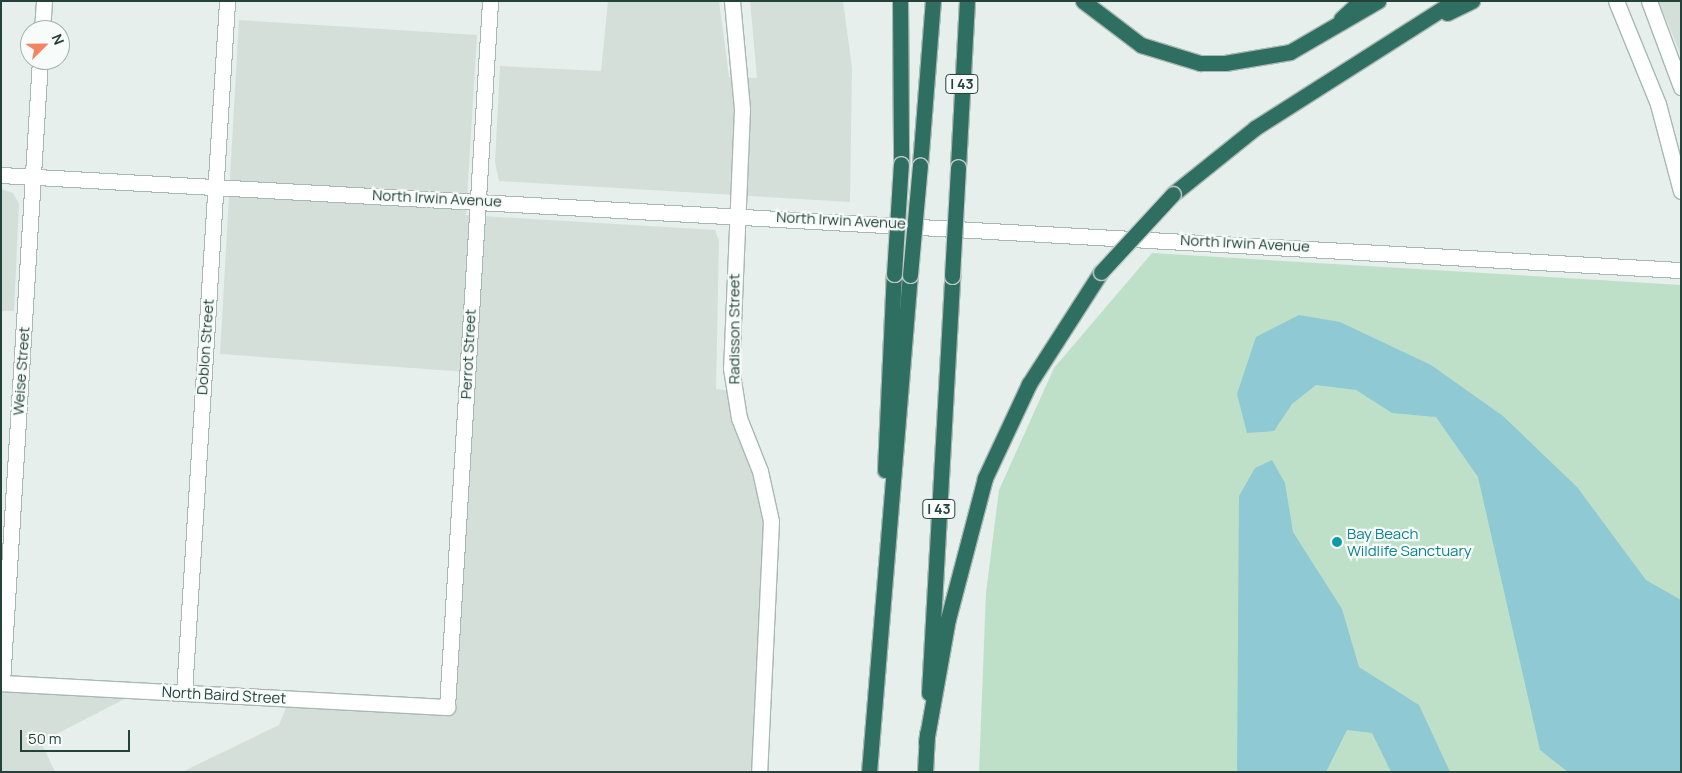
<!DOCTYPE html>
<html>
<head>
<meta charset="utf-8">
<style>
	body { margin:0 }
	#map { position:relative; width:1682px; height:773px; overflow:hidden; background:#e6efeb; font-family:Manrope,sans-serif }
	div>[style] { position:absolute }
	.built>* { inset:0; background:#d4dfda }
	.green>* { inset:0; background:#bfe0c8 }
	.water>* { inset:0; background:#8ec9d4 }
	.roads { filter:drop-shadow(1px 0 #a8b8b2) drop-shadow(-1px 0 #a8b8b2) drop-shadow(0 1px #a8b8b2) drop-shadow(0 -1px #a8b8b2) }
	.minor>* { height:15px; margin:-7.5px; padding:0 7.5px; transform-origin:7.5px; border-radius:7.5px; background:#fff }
	.secondary>* { height:15px; margin:-7.5px; padding:0 7.5px; transform-origin:7.5px; border-radius:7.5px; background:#fff }
	.motorway>* { height:15px; margin:-7.5px; padding:0 7.5px; transform-origin:7.5px; border-radius:7.5px; background:#2f6f62 }
	.bridges { filter:drop-shadow(1px 0 #c2cac8) drop-shadow(-1px 0 #c2cac8) drop-shadow(0 1px #c2cac8) drop-shadow(0 -1px #c2cac8) }
	.motorway-bridge>* { height:15px; margin:-7.5px; padding:0 7.5px; transform-origin:7.5px; border-radius:7.5px; background:#2f6f62 }
	.dots>* { width:14px; height:14px; translate:-50% -50%; box-sizing:border-box; border:2px solid #f7fbf9; border-radius:50% }
	span { translate:-50% -50%; white-space:nowrap; text-align:center; line-height:1.15; -webkit-text-stroke:4.5px #f7fbf9; paint-order:stroke }
	.shield-label span { padding:1px 4px; background:#f7fbf9; border:1px solid; border-radius:4px; -webkit-text-stroke-width:0 }
	.shield-label { font-size:14px; color:#24423a; font-weight:700 }
	.street-label { font-size:15px; color:#24423a }
	.culture-label { font-size:15px; color:#0d838f }
	.left { translate:0 -50%; text-align:left }
	.frame { position:absolute; inset:0; border:2px solid #24423a; pointer-events:none }
	.north { position:absolute; left:20px; top:20px; width:50px; height:50px; box-sizing:border-box; background:#f7fbf9; border:1px solid #a3b1ad; border-radius:50%; rotate:67deg; font-size:14px; font-weight:700; line-height:20px; text-align:center; color:#24423a }
	.north::after { content:''; display:block; margin:auto; width:18px; height:22px; background:#f4845f; clip-path:polygon(50% 0,100% 100%,50% 72%,0 100%) }
	.scale { position:absolute; left:20px; top:730px; width:110px; height:22px; box-sizing:border-box; border:2px solid #24423a; border-top:0; padding-left:6px; font-size:15px; line-height:18px; white-space:nowrap; color:#24423a; -webkit-text-stroke:4px #f7fbf9; paint-order:stroke }
</style>
</head>
<body>
<div id="map">
	<div class="built">
		<div style="clip-path:polygon(608px 1px,719px 1px,729px 77px,757px 78px,750px 1px,843px 1px,852px 68px,850px 202px,499px 181px,495px 162px,500px 66px,601px 71px)"></div>
		<div style="clip-path:polygon(1658px 1px,1681px 1px,1681px 56px,1667px 21px)"></div>
		<div style="clip-path:polygon(239px 20px,477px 35px,466px 215px,715px 230px,719px 241px,716px 389px,733px 391px,767px 499px,759px 772px,182px 772px,279px 725px,290px 698px,446px 707px,467px 372px,220px 354px)"></div>
		<div style="clip-path:polygon(1px 189px,13px 193px,19px 204px,14px 311px,1px 311px)"></div>
		<div style="clip-path:polygon(1px 683px,142px 690px,41px 742px,55px 772px,1px 772px)"></div>
	</div>
	<div class="green">
		<div style="clip-path:polygon(1152px 253px,1681px 285px,1681px 772px,979px 772px,986px 593px,999px 490px,1054px 368px)"></div>
	</div>
	<div class="water">
		<div style="clip-path:polygon(1299px 315px,1340px 322px,1431px 365px,1503px 416px,1577px 487px,1646px 580px,1681px 600px,1681px 772px,1568px 772px,1540px 750px,1478px 477px,1436px 417px,1392px 413px,1356px 390px,1316px 385px,1292px 404px,1274px 431px,1247px 433px,1237px 394px,1256px 337px)"></div>
		<div style="clip-path:polygon(1272px 460px,1285px 483px,1293px 532px,1342px 609px,1359px 667px,1419px 705px,1450px 772px,1391px 772px,1372px 733px,1347px 730px,1326px 772px,1237px 772px,1239px 496px,1255px 468px)"></div>
	</div>
	<div class="roads">
		<div class="minor">
			<div style="left:732px;top:1px;width:108px;rotate:84.7deg"></div>
			<div style="left:742px;top:109px;width:259px;rotate:92.4deg"></div>
			<div style="left:731px;top:368px;width:51px;rotate:80.9deg"></div>
			<div style="left:739px;top:418px;width:57px;rotate:68.4deg"></div>
			<div style="left:760px;top:471px;width:51px;rotate:77.6deg"></div>
			<div style="left:771px;top:521px;width:251px;rotate:92.7deg"></div>
			<div style="left:42px;top:30px;width:29px;rotate:-86deg"></div>
			<div style="left:1px;top:175px;width:1683px;rotate:3.24deg"></div>
			<div style="left:1px;top:683px;width:447px;rotate:3.1deg"></div>
			<div style="left:447px;top:707px;width:707px;rotate:-86.51deg"></div>
			<div style="left:2px;top:683px;width:624px;rotate:-86.51deg"></div>
			<div style="left:184px;top:693px;width:693px;rotate:-86.44deg"></div>
		</div>
		<div class="secondary">
			<div style="left:1616px;top:1px;width:111px;rotate:67.8deg"></div>
			<div style="left:1658px;top:104px;width:90px;rotate:75.2deg"></div>
			<div style="left:1649px;top:1px;width:92px;rotate:69.6deg"></div>
		</div>
		<div class="motorway">
			<div style="left:900px;top:1px;width:163px;rotate:89.6deg"></div>
			<div style="left:1083px;top:1px;width:73px;rotate:37.2deg"></div>
			<div style="left:1141px;top:45px;width:62px;rotate:17deg"></div>
			<div style="left:1200px;top:63px;width:25px"></div>
			<div style="left:1225px;top:63px;width:66px;rotate:-9.6deg"></div>
			<div style="left:1290px;top:52px;width:102px;rotate:-30.1deg"></div>
			<div style="left:1447px;top:13px;width:28px;rotate:-26deg"></div>
			<div style="left:1341px;top:19px;width:26px;rotate:-43deg"></div>
			<div style="left:920px;top:165px;width:165px;rotate:-85.5deg"></div>
			<div style="left:958px;top:167px;width:166px;rotate:-86.9deg"></div>
			<div style="left:1173px;top:194px;width:105px;rotate:-38.8deg"></div>
			<div style="left:1255px;top:128px;width:236px;rotate:-32.5deg"></div>
			<div style="left:885px;top:470px;width:196px;rotate:-87.4deg"></div>
			<div style="left:929px;top:693px;width:418px;rotate:-86.8deg"></div>
			<div style="left:926px;top:742px;width:125px;rotate:-79.9deg"></div>
			<div style="left:948px;top:619px;width:146px;rotate:-75.3deg"></div>
			<div style="left:985px;top:478px;width:104px;rotate:-64.9deg"></div>
			<div style="left:1029px;top:384px;width:133px;rotate:-57.3deg"></div>
			<div style="left:869px;top:772px;width:499px;rotate:-85.3deg"></div>
			<div style="left:925px;top:772px;width:39px;rotate:-87deg"></div>
		</div>
	</div>
	<div class="bridges">
		<div class="motorway-bridge">
			<div style="left:1101px;top:272px;width:106px;rotate:-47.3deg"></div>
			<div style="left:894px;top:274px;width:110px;rotate:-86.4deg"></div>
			<div style="left:910px;top:275px;width:110px;rotate:-84.8deg"></div>
			<div style="left:952px;top:276px;width:109px;rotate:-86.8deg"></div>
		</div>
	</div>
	<div class="dots">
		<div style="left:1337px;top:542px;background:#0f9aa8"></div>
	</div>
	<div class="shield-label">
		<span style="left:962px;top:84px">I 43</span>
		<span style="left:939px;top:509px">I 43</span>
	</div>
	<div class="street-label">
		<span style="left:437px;top:198px;rotate:3deg">North Irwin Avenue</span>
		<span style="left:841px;top:220px;rotate:3deg">North Irwin Avenue</span>
		<span style="left:1245px;top:243px;rotate:3deg">North Irwin Avenue</span>
		<span style="left:734px;top:329px;rotate:-90deg">Radisson Street</span>
		<span style="left:205px;top:347px;rotate:-86deg">Doblon Street</span>
		<span style="left:468px;top:354px;rotate:-87deg">Perrot Street</span>
		<span style="left:21px;top:371px;rotate:-86deg">Weise Street</span>
		<span style="left:224px;top:695px;rotate:3deg">North Baird Street</span>
	</div>
	<div class="culture-label">
		<span class="left" style="left:1347px;top:542px">Bay Beach<br>Wildlife Sanctuary</span>
	</div>
	<div class="frame"></div>
	<div class="north">N</div>
	<div class="scale">50 m</div>
</div>
</body>
</html>
